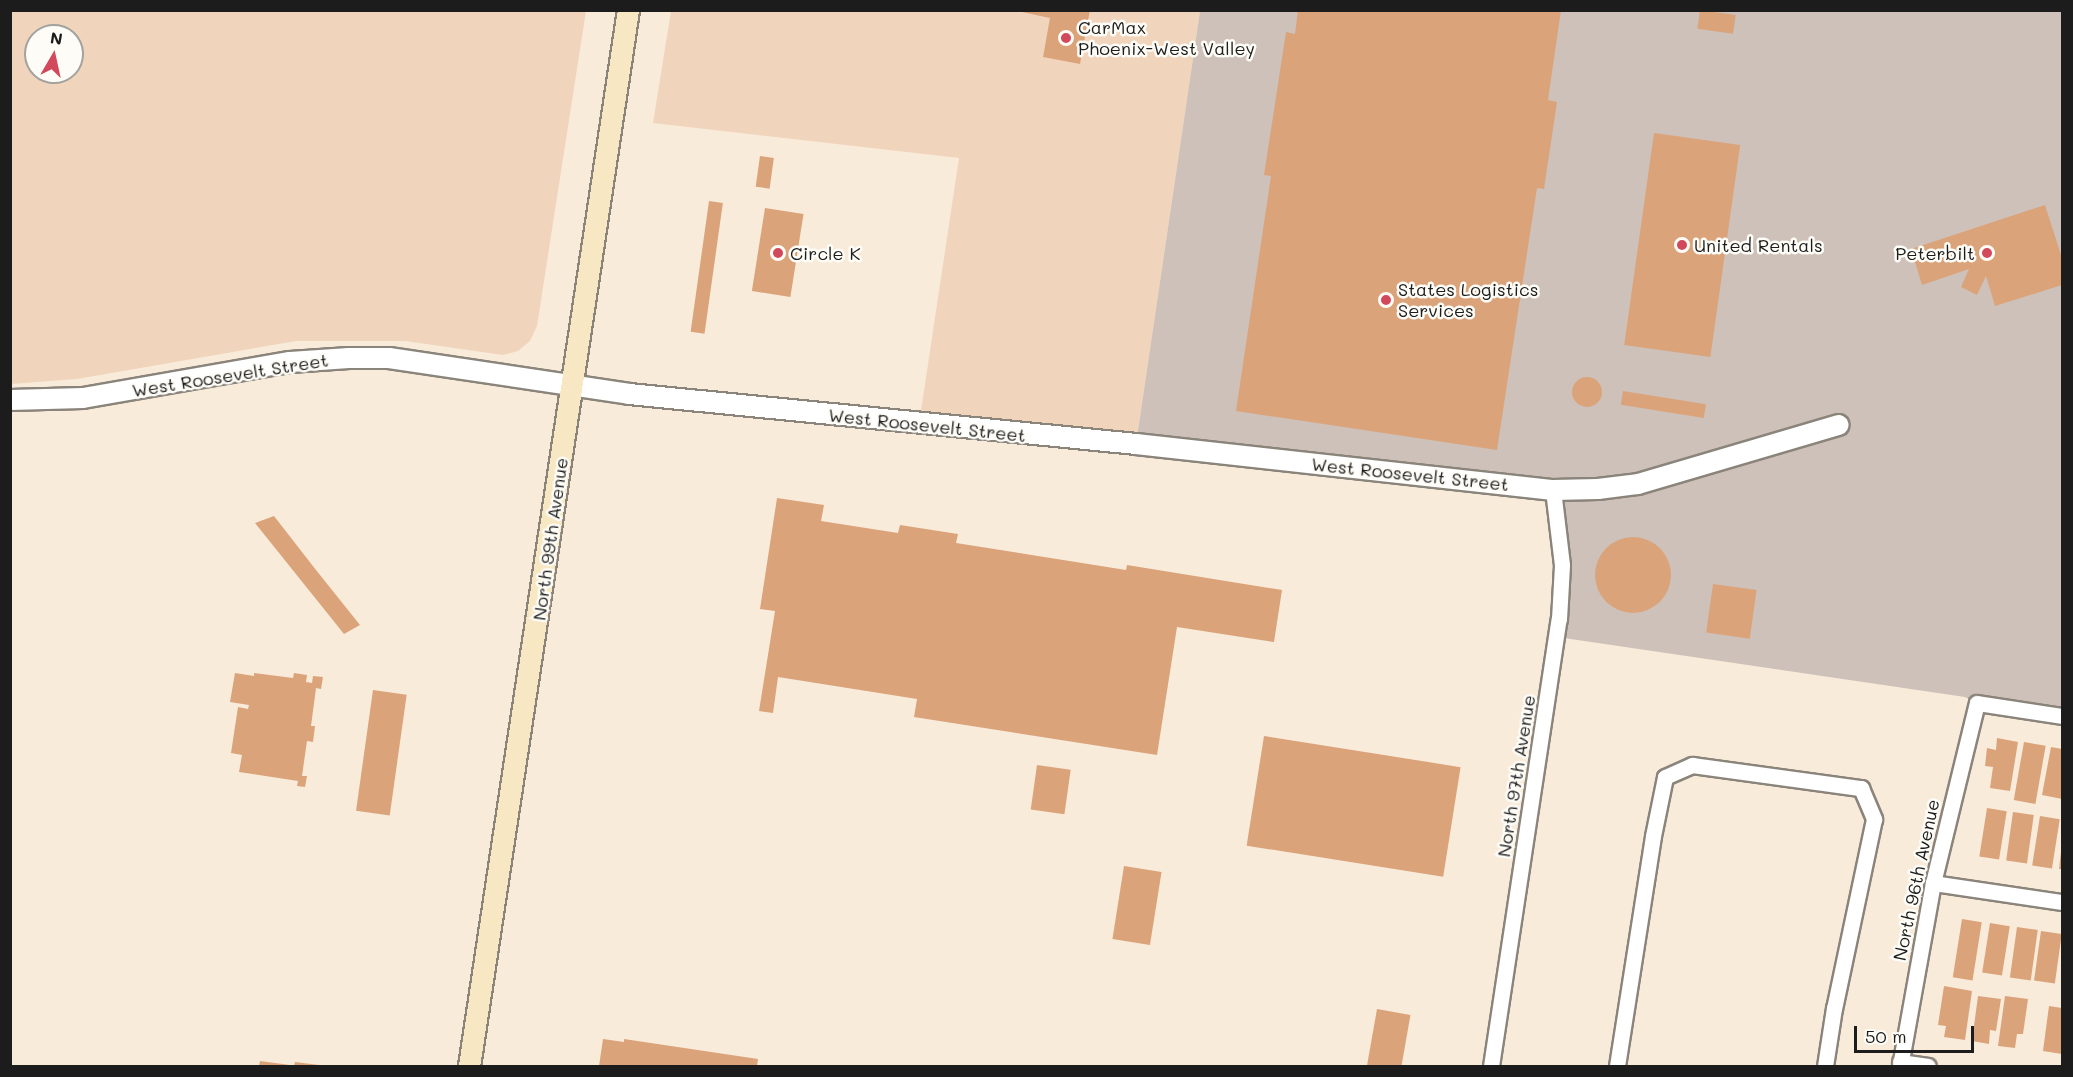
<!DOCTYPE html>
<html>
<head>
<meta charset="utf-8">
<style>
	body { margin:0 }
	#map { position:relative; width:2073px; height:1077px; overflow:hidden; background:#f9ebda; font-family:Mali,sans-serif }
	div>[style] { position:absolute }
	.built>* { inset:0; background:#f0d5bc }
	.industrial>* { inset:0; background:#cec1b9 }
	.building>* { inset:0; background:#dba37a; transform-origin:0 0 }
	.round { border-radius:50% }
	.roads { filter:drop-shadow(2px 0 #8a847b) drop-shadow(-2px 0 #8a847b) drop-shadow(0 2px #8a847b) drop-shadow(0 -2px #8a847b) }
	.minor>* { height:15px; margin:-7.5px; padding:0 7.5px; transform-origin:7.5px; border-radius:7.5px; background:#fff }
	.tertiary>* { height:20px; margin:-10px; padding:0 10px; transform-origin:10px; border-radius:10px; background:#fff }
	.secondary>* { height:21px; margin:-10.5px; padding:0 10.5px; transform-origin:10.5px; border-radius:10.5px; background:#f7e8c3 }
	.dots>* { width:16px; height:16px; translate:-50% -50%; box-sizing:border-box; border:3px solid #fdfcf7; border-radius:50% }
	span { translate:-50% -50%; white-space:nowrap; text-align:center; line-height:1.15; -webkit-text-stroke:5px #fdfcf7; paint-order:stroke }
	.poi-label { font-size:18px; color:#1c1c1c }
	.left { translate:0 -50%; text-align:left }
	.right { translate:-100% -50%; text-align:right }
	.street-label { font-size:18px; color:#1c1c1c }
	.frame { position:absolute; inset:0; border:12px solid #1c1c1c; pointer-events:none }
	.north { position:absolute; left:24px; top:24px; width:60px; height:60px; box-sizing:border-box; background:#fdfcf7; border:2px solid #a3a29f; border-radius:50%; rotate:9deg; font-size:16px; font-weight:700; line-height:24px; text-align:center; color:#1c1c1c }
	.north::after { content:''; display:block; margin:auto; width:21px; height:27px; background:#d1495b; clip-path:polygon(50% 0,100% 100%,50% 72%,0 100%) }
	.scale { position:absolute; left:1854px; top:1026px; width:120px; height:27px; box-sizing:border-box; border:3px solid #1c1c1c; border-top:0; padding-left:8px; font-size:18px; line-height:21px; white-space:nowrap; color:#1c1c1c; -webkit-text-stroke:4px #fdfcf7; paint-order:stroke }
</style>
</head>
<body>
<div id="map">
	<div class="built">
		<div style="clip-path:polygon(evenodd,10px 11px,586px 11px,537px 326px,530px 341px,518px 351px,503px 355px,405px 341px,296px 341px,77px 379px,11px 384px,10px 11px,36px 36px,72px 36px,72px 72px,36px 72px,36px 36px)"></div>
		<div style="clip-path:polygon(671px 11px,1200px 11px,1136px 444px,919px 424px,959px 158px,653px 123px)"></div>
	</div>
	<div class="industrial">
		<div style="clip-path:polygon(1200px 11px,2062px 11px,2062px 716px,1977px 703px,1965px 697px,1557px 637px,1553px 490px,1136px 444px)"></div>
	</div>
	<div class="building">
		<div style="clip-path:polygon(1013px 10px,1090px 10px,1080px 64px,1043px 57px,1050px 18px)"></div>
		<div style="clip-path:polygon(1298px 10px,1561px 10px,1548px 100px,1557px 102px,1544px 189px,1537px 188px,1497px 450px,1236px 411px,1271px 176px,1264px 175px,1286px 32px,1295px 34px)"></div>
		<div style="left:1700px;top:10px;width:36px;height:19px;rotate:8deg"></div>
		<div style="left:1654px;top:133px;width:87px;height:214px;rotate:8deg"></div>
		<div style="left:760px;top:156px;width:14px;height:31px;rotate:8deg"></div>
		<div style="left:709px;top:201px;width:14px;height:132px;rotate:8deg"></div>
		<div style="clip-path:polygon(2045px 205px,2062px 258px,2062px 285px,1995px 306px,1986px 276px,1977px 295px,1961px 287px,1969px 269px,1922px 285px,1911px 249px)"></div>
		<div style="left:765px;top:208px;width:39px;height:84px;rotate:9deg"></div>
		<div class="round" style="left:1572px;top:377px;width:30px;height:30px"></div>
		<div style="left:1623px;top:391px;width:84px;height:14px;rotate:9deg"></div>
		<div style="clip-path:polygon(777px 498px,824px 505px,821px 521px,898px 533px,900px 525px,958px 534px,956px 543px,1126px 570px,1127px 565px,1282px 590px,1274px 642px,1177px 627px,1157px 755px,914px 717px,917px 699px,778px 677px,773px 713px,759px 711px,775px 611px,760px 609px)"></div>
		<div style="clip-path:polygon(274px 516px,316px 570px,360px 625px,344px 634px,255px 523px)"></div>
		<div class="round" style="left:1595px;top:537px;width:76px;height:76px"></div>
		<div style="left:1713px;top:584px;width:44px;height:49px;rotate:8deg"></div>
		<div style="clip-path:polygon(235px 673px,254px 676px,254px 673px,293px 678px,294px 673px,307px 675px,306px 682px,312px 683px,313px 676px,323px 677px,321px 689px,316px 688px,311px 726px,315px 726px,313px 742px,307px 741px,302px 776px,307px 776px,305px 787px,297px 786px,298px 781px,239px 772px,242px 755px,231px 753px,238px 707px,248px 709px,249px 705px,230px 702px)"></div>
		<div style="left:373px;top:690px;width:34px;height:122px;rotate:8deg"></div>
		<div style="left:1264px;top:736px;width:199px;height:111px;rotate:9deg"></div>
		<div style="clip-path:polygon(1997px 738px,2018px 742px,2010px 791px,1990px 788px,1993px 767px,1985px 766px,1987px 748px,1996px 750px)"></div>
		<div style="left:2024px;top:742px;width:22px;height:59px;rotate:10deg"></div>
		<div style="clip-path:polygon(2051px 747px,2062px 749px,2062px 799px,2042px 795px)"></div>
		<div style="left:1037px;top:765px;width:34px;height:45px;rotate:8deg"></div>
		<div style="left:1987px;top:808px;width:20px;height:49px;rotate:9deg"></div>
		<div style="left:2013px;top:812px;width:21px;height:49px;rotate:8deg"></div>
		<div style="left:2040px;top:816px;width:20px;height:50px;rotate:9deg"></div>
		<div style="clip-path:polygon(2061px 852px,2062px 852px,2062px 869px,2059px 869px)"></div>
		<div style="left:1124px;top:866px;width:38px;height:74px;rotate:9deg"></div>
		<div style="left:1962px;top:919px;width:20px;height:59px;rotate:9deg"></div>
		<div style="left:1990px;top:923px;width:20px;height:50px;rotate:9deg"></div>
		<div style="left:2017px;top:927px;width:21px;height:51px;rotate:8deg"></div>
		<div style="left:2041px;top:931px;width:21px;height:50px;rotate:8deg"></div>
		<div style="clip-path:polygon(1944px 986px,1972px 991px,1965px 1040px,1944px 1037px,1946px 1026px,1938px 1025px)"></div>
		<div style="clip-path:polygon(1978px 996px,2001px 999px,1996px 1031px,1990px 1030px,1989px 1044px,1972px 1041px)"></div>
		<div style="clip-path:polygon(2005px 996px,2028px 999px,2023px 1034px,2017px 1034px,2015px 1048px,1998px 1046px)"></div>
		<div style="clip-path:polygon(2049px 1006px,2062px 1008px,2062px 1054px,2043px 1051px)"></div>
		<div style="left:1377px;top:1009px;width:34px;height:58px;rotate:10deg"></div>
		<div style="clip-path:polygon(603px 1039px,624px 1042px,624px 1039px,758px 1059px,757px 1066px,599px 1066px)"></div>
		<div style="clip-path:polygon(260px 1061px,290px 1065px,290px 1066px,259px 1066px)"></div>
		<div style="clip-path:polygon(295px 1062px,319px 1065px,319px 1066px,294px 1066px)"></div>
	</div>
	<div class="roads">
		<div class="minor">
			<div style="left:1933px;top:883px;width:130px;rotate:8.4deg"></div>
			<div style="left:1900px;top:1062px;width:28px;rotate:8deg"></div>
			<div style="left:1491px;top:1066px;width:452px;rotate:-81.4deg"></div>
			<div style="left:1559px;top:619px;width:54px;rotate:-86.8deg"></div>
			<div style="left:1562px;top:565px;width:76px;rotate:-96.8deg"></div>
			<div style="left:1617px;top:1066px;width:233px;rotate:-81.1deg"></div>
			<div style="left:1653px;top:836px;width:60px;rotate:-78.5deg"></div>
			<div style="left:1665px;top:777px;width:30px;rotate:-24deg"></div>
			<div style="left:1692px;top:765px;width:171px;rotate:7.8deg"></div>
			<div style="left:1861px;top:788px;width:34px;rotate:67deg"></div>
			<div style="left:1874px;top:819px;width:193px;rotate:101.9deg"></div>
			<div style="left:1834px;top:1008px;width:59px;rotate:98.8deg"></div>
			<div style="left:1900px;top:1066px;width:186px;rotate:-79.8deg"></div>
			<div style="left:1933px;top:883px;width:185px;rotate:-76.3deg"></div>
			<div style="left:1977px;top:703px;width:86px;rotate:8.7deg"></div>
		</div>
		<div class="tertiary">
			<div style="left:10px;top:400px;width:73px;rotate:-1.6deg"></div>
			<div style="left:83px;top:398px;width:210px;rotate:-9.9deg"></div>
			<div style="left:290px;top:362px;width:59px;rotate:-3.9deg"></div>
			<div style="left:349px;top:358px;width:40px"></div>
			<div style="left:389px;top:358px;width:243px;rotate:8.5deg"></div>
			<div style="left:629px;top:394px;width:509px;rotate:5.63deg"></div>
			<div style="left:1136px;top:444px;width:420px;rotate:6.3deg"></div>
			<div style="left:1553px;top:490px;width:45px;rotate:-1.3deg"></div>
			<div style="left:1598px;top:489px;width:40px;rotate:-7.1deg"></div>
			<div style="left:1638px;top:484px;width:209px;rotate:-16.4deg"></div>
		</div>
		<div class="secondary">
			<div style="left:469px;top:1066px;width:1068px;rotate:-81.44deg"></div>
		</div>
	</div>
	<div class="dots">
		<div style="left:1066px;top:38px;background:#d1495b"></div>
		<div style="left:1682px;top:245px;background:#d1495b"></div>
		<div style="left:778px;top:253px;background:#d1495b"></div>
		<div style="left:1987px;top:253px;background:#d1495b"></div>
		<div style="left:1386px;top:300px;background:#d1495b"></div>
	</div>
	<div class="poi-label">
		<span class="left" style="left:1078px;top:38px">CarMax<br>Phoenix-West Valley</span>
		<span class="left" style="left:1694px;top:245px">United Rentals</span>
		<span class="left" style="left:790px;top:253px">Circle K</span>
		<span class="right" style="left:1975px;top:253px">Peterbilt</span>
		<span class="left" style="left:1398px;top:300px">States Logistics<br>Services</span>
	</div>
	<div class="street-label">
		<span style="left:230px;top:375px;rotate:-9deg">West Roosevelt Street</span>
		<span style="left:927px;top:425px;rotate:6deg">West Roosevelt Street</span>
		<span style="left:1410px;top:474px;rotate:6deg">West Roosevelt Street</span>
		<span style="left:550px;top:539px;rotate:-82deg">North 99th Avenue</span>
		<span style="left:1516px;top:776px;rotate:-81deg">North 97th Avenue</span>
		<span style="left:1916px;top:880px;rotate:-78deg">North 96th Avenue</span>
	</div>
	<div class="frame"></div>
	<div class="north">N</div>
	<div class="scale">50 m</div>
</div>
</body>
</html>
